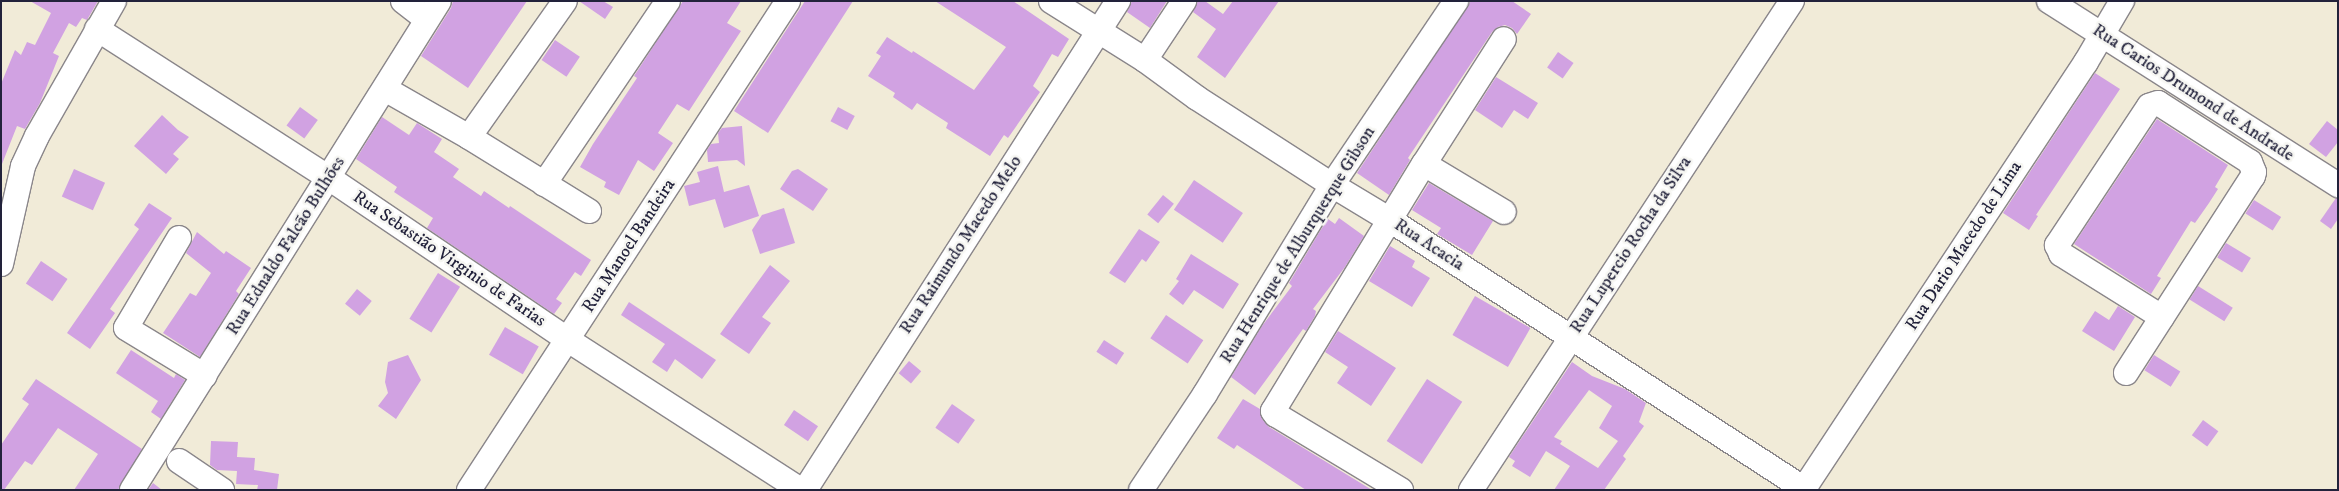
<!DOCTYPE html>
<html>
<head>
<meta charset="utf-8">
<style>
	body { margin:0 }
	#map { position:relative; width:2339px; height:491px; overflow:hidden; background:#f1ebd8; font-family:"IM FELL DW Pica",serif }
	div>[style] { position:absolute }
	.building>* { inset:0; background:#d1a2e2; transform-origin:0 0 }
	.roads { filter:drop-shadow(1px 0 #8a868a) drop-shadow(-1px 0 #8a868a) drop-shadow(0 1px #8a868a) drop-shadow(0 -1px #8a868a) }
	.minor>* { height:24px; margin:-12px; padding:0 12px; transform-origin:12px; border-radius:12px; background:#fff }
	span { translate:-50% -50%; white-space:nowrap; text-align:center; line-height:1.15; -webkit-text-stroke:5px #f6f6f2; paint-order:stroke }
	.street-label { font-size:18px; color:#22223b }
	.frame { position:absolute; inset:0; border:2px solid #22223b; pointer-events:none }
</style>
</head>
<body>
<div id="map">
	<div class="building">
		<div style="clip-path:polygon(30px 1px,98px 1px,87px 20px,82px 18px,76px 27px,69px 23px,53px 53px,59px 56px,40px 103px,25px 129px,17px 126px,2px 164px,1px 84px,15px 50px,21px 55px,27px 42px,35px 45px,51px 13px)"></div>
		<div style="clip-path:polygon(453px 1px,527px 1px,468px 88px,421px 56px,451px 8px)"></div>
		<div style="clip-path:polygon(579px 1px,603px 1px,613px 7px,605px 19px)"></div>
		<div style="clip-path:polygon(683px 1px,741px 1px,727px 23px,741px 31px,689px 111px,677px 104px,658px 133px,673px 143px,654px 171px,638px 160px,619px 195px,604px 187px,606px 182px,580px 167px,593px 144px,637px 78px,634px 76px)"></div>
		<div style="clip-path:polygon(805px 1px,853px 1px,768px 133px,734px 111px)"></div>
		<div style="clip-path:polygon(935px 1px,1013px 1px,1069px 39px,1058px 57px,1052px 54px,1033px 86px,1040px 92px,1008px 138px,1004px 135px,990px 156px,946px 128px,948px 123px,917px 103px,912px 110px,893px 97px,895px 93px,868px 76px,881px 56px,876px 53px,887px 37px,912px 53px,913px 51px,974px 90px,1006px 47px)"></div>
		<div style="clip-path:polygon(1132px 1px,1167px 1px,1150px 28px,1127px 12px)"></div>
		<div style="clip-path:polygon(1198px 1px,1205px 1px,1223px 14px,1233px 1px,1279px 1px,1225px 78px,1197px 57px,1216px 29px,1193px 12px)"></div>
		<div style="clip-path:polygon(1471px 1px,1512px 1px,1531px 14px,1517px 34px,1512px 28px,1505px 25px,1498px 27px,1492px 32px,1408px 158px,1410px 160px,1389px 195px,1357px 173px)"></div>
		<div style="left:555px;top:40px;width:30px;height:24px;rotate:34deg"></div>
		<div style="left:1558px;top:52px;width:19px;height:19px;rotate:35deg"></div>
		<div style="clip-path:polygon(2095px 73px,2120px 89px,2036px 215px,2038px 216px,2029px 230px,2003px 213px)"></div>
		<div style="clip-path:polygon(1496px 77px,1538px 103px,1528px 119px,1514px 110px,1502px 128px,1475px 110px)"></div>
		<div style="left:300px;top:107px;width:22px;height:23px;rotate:36deg"></div>
		<div style="left:838px;top:107px;width:19px;height:16px;rotate:28deg"></div>
		<div style="clip-path:polygon(162px 115px,178px 130px,189px 137px,173px 154px,179px 159px,166px 174px,134px 146px)"></div>
		<div style="clip-path:polygon(382px 117px,409px 135px,417px 123px,442px 139px,434px 152px,459px 169px,453px 177px,481px 196px,484px 191px,509px 208px,510px 206px,591px 260px,581px 276px,575px 272px,556px 299px,562px 303px,554px 314px,427px 228px,433px 218px,394px 192px,397px 187px,356px 159px)"></div>
		<div style="clip-path:polygon(2157px 119px,2228px 165px,2215px 187px,2218px 189px,2209px 203px,2195px 223px,2191px 221px,2157px 276px,2161px 278px,2151px 294px,2074px 244px)"></div>
		<div style="clip-path:polygon(2327px 121px,2338px 130px,2338px 142px,2326px 157px,2309px 144px)"></div>
		<div style="clip-path:polygon(742px 126px,745px 166px,737px 160px,708px 162px,707px 150px,711px 144px,719px 143px,718px 133px,722px 128px)"></div>
		<div style="clip-path:polygon(718px 166px,724px 192px,749px 185px,759px 216px,724px 228px,715px 199px,689px 206px,684px 186px,700px 182px,697px 172px)"></div>
		<div style="left:74px;top:169px;width:34px;height:30px;rotate:24deg"></div>
		<div style="clip-path:polygon(798px 169px,828px 189px,813px 211px,780px 189px,792px 171px)"></div>
		<div style="left:1194px;top:180px;width:59px;height:36px;rotate:34deg"></div>
		<div style="clip-path:polygon(1429px 183px,1493px 221px,1472px 255px,1437px 234px,1441px 228px,1412px 210px)"></div>
		<div style="left:1163px;top:195px;width:14px;height:25px;rotate:39deg"></div>
		<div style="clip-path:polygon(2336px 198px,2338px 199px,2338px 219px,2331px 229px,2320px 221px)"></div>
		<div style="left:2254px;top:200px;width:32px;height:16px;rotate:32deg"></div>
		<div style="clip-path:polygon(149px 203px,172px 218px,110px 309px,115px 313px,90px 349px,67px 333px,139px 229px,134px 225px)"></div>
		<div style="clip-path:polygon(784px 208px,795px 243px,760px 254px,752px 230px,762px 215px)"></div>
		<div style="clip-path:polygon(1339px 218px,1364px 236px,1345px 267px,1313px 309px,1316px 311px,1315px 316px,1306px 331px,1303px 329px,1255px 395px,1231px 377px,1262px 326px,1292px 286px,1289px 283px,1320px 231px,1328px 219px,1335px 224px)"></div>
		<div style="clip-path:polygon(1139px 229px,1160px 242px,1146px 262px,1142px 259px,1125px 283px,1109px 273px)"></div>
		<div style="clip-path:polygon(197px 232px,224px 254px,226px 251px,251px 268px,236px 291px,239px 294px,200px 357px,163px 333px,190px 293px,196px 296px,211px 273px,186px 253px)"></div>
		<div style="left:2226px;top:243px;width:29px;height:17px;rotate:31deg"></div>
		<div style="clip-path:polygon(1390px 246px,1415px 261px,1412px 267px,1430px 278px,1412px 307px,1369px 281px)"></div>
		<div style="clip-path:polygon(1191px 254px,1239px 284px,1223px 309px,1194px 290px,1183px 305px,1169px 294px,1179px 281px,1176px 279px)"></div>
		<div style="left:41px;top:261px;width:32px;height:27px;rotate:34deg"></div>
		<div style="clip-path:polygon(770px 265px,790px 281px,762px 317px,771px 323px,749px 354px,720px 334px)"></div>
		<div style="left:438px;top:273px;width:26px;height:54px;rotate:32deg"></div>
		<div style="left:2198px;top:286px;width:41px;height:16px;rotate:32deg"></div>
		<div style="left:357px;top:289px;width:19px;height:19px;rotate:39deg"></div>
		<div style="left:1475px;top:296px;width:64px;height:45px;rotate:30deg"></div>
		<div style="clip-path:polygon(629px 302px,716px 360px,702px 379px,675px 359px,667px 372px,652px 362px,665px 344px,621px 315px)"></div>
		<div style="clip-path:polygon(2118px 306px,2135px 317px,2114px 351px,2082px 331px,2095px 311px,2109px 320px)"></div>
		<div style="left:1166px;top:315px;width:45px;height:28px;rotate:34deg"></div>
		<div style="left:505px;top:327px;width:39px;height:32px;rotate:30deg"></div>
		<div style="clip-path:polygon(1338px 331px,1396px 368px,1371px 406px,1337px 383px,1348px 367px,1325px 352px)"></div>
		<div style="left:1104px;top:340px;width:24px;height:14px;rotate:33deg"></div>
		<div style="clip-path:polygon(131px 350px,174px 378px,176px 374px,185px 380px,161px 419px,151px 412px,158px 401px,116px 373px)"></div>
		<div style="clip-path:polygon(408px 355px,421px 380px,396px 419px,378px 406px,388px 393px,385px 382px,388px 362px)"></div>
		<div style="left:2154px;top:355px;width:31px;height:18px;rotate:32deg"></div>
		<div style="left:909px;top:361px;width:16px;height:16px;rotate:40deg"></div>
		<div style="clip-path:polygon(evenodd,1572px 362px,1592px 376px,1625px 389px,1646px 403px,1639px 422px,1644px 426px,1623px 456px,1626px 459px,1604px 490px,1554px 490px,1570px 466px,1546px 451px,1530px 477px,1512px 466px,1515px 461px,1509px 457px,1572px 362px,1589px 390px,1612px 406px,1599px 428px,1618px 441px,1598px 468px,1560px 444px,1562px 441px,1554px 437px,1589px 390px)"></div>
		<div style="clip-path:polygon(36px 379px,142px 449px,118px 490px,74px 490px,98px 454px,58px 428px,32px 465px,25px 461px,4px 490px,1px 490px,1px 445px,29px 404px,22px 399px)"></div>
		<div style="left:1427px;top:379px;width:42px;height:74px;rotate:33deg"></div>
		<div style="clip-path:polygon(1243px 399px,1260px 409px,1262px 419px,1269px 427px,1372px 490px,1306px 490px,1237px 445px,1234px 449px,1217px 438px)"></div>
		<div style="left:952px;top:404px;width:28px;height:29px;rotate:35deg"></div>
		<div style="left:794px;top:410px;width:29px;height:18px;rotate:34deg"></div>
		<div style="left:2203px;top:420px;width:19px;height:19px;rotate:36deg"></div>
		<div style="clip-path:polygon(211px 441px,238px 442px,237px 457px,255px 458px,254px 470px,279px 474px,277px 490px,257px 490px,258px 485px,236px 484px,237px 471px,217px 470px,210px 465px)"></div>
		<div style="clip-path:polygon(153px 483px,162px 490px,148px 490px)"></div>
	</div>
	<div class="roads">
		<div class="minor">
			<div style="left:403px;top:1px;width:29px;rotate:38deg"></div>
			<div style="left:1051px;top:1px;width:111px;rotate:32.1deg"></div>
			<div style="left:1145px;top:60px;width:64px;rotate:36.2deg"></div>
			<div style="left:1197px;top:98px;width:161px;rotate:32.8deg"></div>
			<div style="left:1332px;top:185px;width:68px;rotate:31.1deg"></div>
			<div style="left:1390px;top:220px;width:496px;rotate:33deg"></div>
			<div style="left:2049px;top:1px;width:343px;rotate:32.5deg"></div>
			<div style="left:97px;top:29px;width:276px;rotate:32.7deg"></div>
			<div style="left:329px;top:178px;width:289px;rotate:34.1deg"></div>
			<div style="left:568px;top:340px;width:277px;rotate:32.8deg"></div>
			<div style="left:1145px;top:60px;width:71px;rotate:-56.5deg"></div>
			<div style="left:385px;top:89px;width:97px;rotate:29.7deg"></div>
			<div style="left:469px;top:137px;width:141px;rotate:31.7deg"></div>
			<div style="left:469px;top:137px;width:166px;rotate:-54.8deg"></div>
			<div style="left:1424px;top:164px;width:93px;rotate:31deg"></div>
			<div style="left:544px;top:184px;width:221px;rotate:-55.9deg"></div>
			<div style="left:179px;top:238px;width:104px;rotate:120.5deg"></div>
			<div style="left:126px;top:328px;width:92px;rotate:31.3deg"></div>
			<div style="left:1px;top:264px;width:100px;rotate:-77.3deg"></div>
			<div style="left:23px;top:166px;width:33px;rotate:-65deg"></div>
			<div style="left:37px;top:136px;width:155px;rotate:-60.3deg"></div>
			<div style="left:2126px;top:373px;width:234px;rotate:-57.2deg"></div>
			<div style="left:2253px;top:176px;width:4px;rotate:-76deg"></div>
			<div style="left:2254px;top:172px;width:11px;rotate:-112deg"></div>
			<div style="left:2250px;top:162px;width:109px;rotate:-147.3deg"></div>
			<div style="left:2158px;top:103px;width:9px;rotate:162deg"></div>
			<div style="left:2149px;top:106px;width:167px;rotate:123.5deg"></div>
			<div style="left:2057px;top:245px;width:10px;rotate:66deg"></div>
			<div style="left:2061px;top:254px;width:119px;rotate:32deg"></div>
			<div style="left:179px;top:461px;width:52px;rotate:34deg"></div>
			<div style="left:132px;top:490px;width:577px;rotate:-57.88deg"></div>
			<div style="left:469px;top:490px;width:584px;rotate:-56.88deg"></div>
			<div style="left:805px;top:490px;width:581px;rotate:-57.38deg"></div>
			<div style="left:1141px;top:490px;width:115px;rotate:-56.3deg"></div>
			<div style="left:1205px;top:394px;width:245px;rotate:-58.7deg"></div>
			<div style="left:1332px;top:185px;width:222px;rotate:-56deg"></div>
			<div style="left:1401px;top:490px;width:146px;rotate:-149deg"></div>
			<div style="left:1276px;top:415px;width:5px;rotate:-127deg"></div>
			<div style="left:1273px;top:411px;width:289px;rotate:-58.6deg"></div>
			<div style="left:1424px;top:164px;width:148px;rotate:-57.4deg"></div>
			<div style="left:1471px;top:490px;width:585px;rotate:-56.72deg"></div>
			<div style="left:1803px;top:490px;width:513px;rotate:-56.53deg"></div>
			<div style="left:2086px;top:62px;width:71px;rotate:-59.5deg"></div>
		</div>
	</div>
	<div class="street-label">
		<span style="left:2193px;top:93px;rotate:33deg">Rua Carios Drumond de Andrade</span>
		<span style="left:961px;top:245px;rotate:-57deg">Rua Raimundo Macedo Melo</span>
		<span style="left:1298px;top:245px;rotate:-58deg">Rua Henrique de Alburquerque Gibson</span>
		<span style="left:1429px;top:245px;rotate:33deg">Rua Acacia</span>
		<span style="left:1631px;top:245px;rotate:-57deg">Rua Lupercio Rocha da Silva</span>
		<span style="left:286px;top:246px;rotate:-58deg">Rua Ednaldo Falcão Bulhões</span>
		<span style="left:629px;top:246px;rotate:-57deg">Rua Manoel Bandeira</span>
		<span style="left:1964px;top:246px;rotate:-57deg">Rua Dario Macedo de Lima</span>
		<span style="left:449px;top:259px;rotate:34deg">Rua Sebastião Virginio de Farias</span>
	</div>
	<div class="frame"></div>
</div>
</body>
</html>
